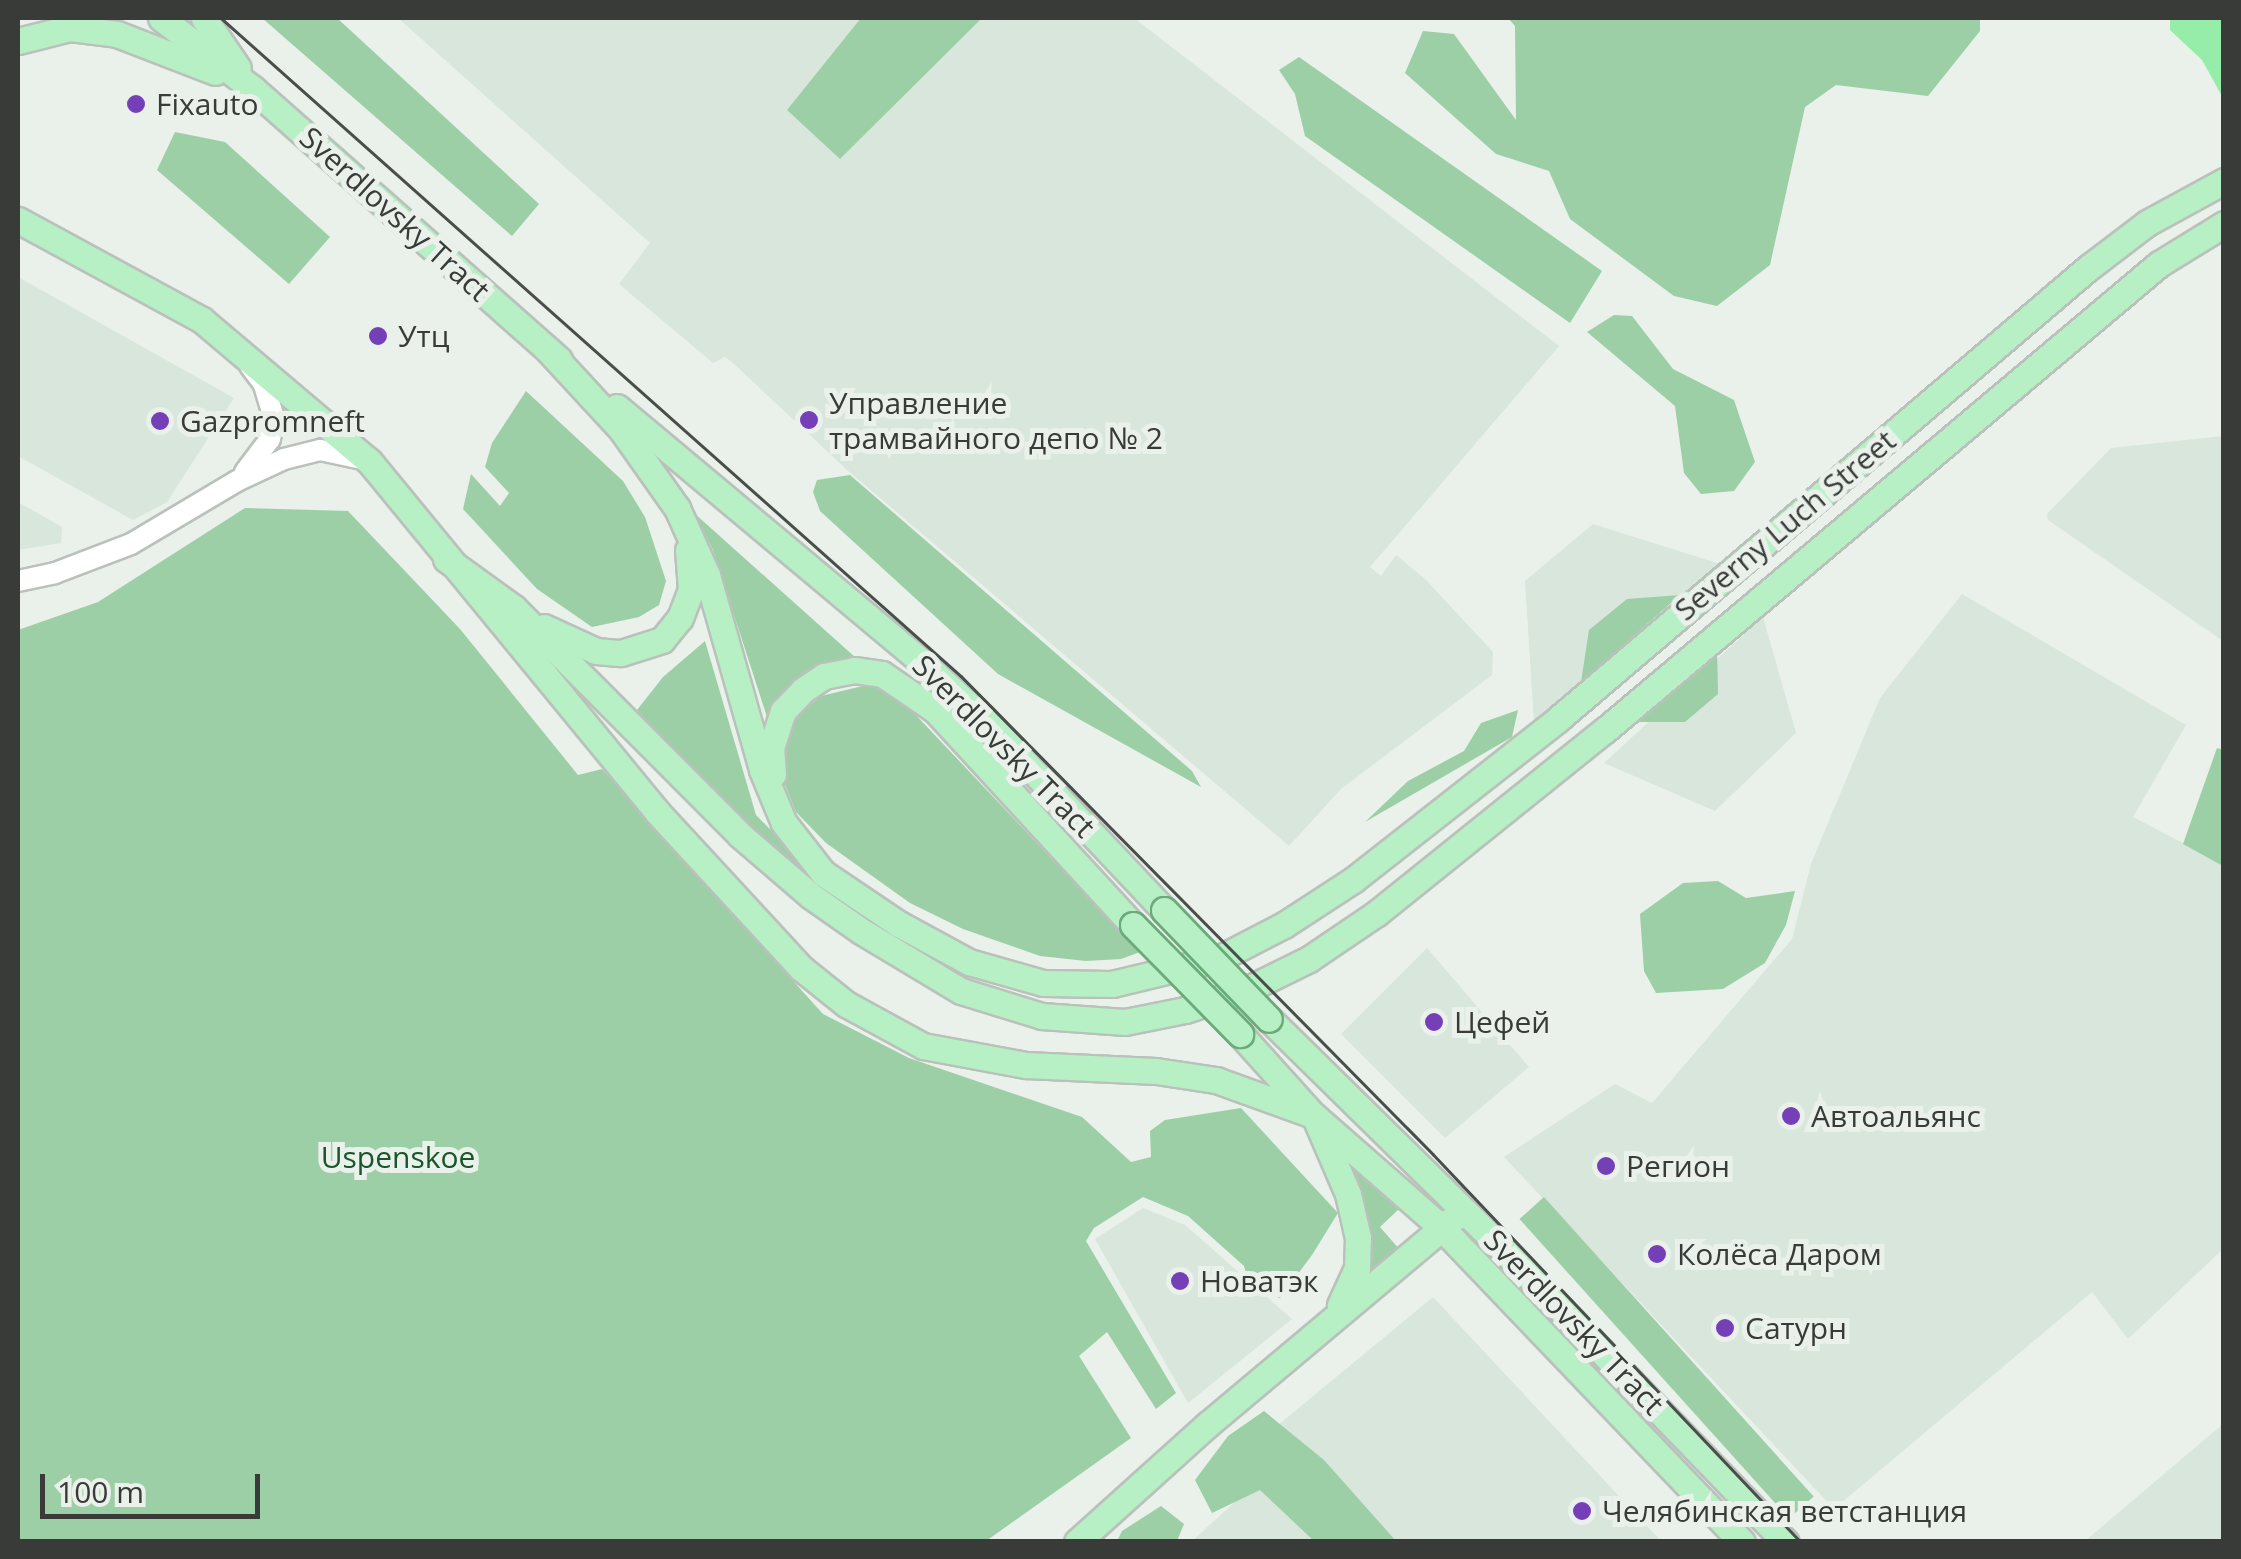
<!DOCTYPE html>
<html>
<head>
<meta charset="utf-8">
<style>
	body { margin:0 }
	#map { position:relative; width:2241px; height:1559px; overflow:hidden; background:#e9f1ea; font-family:"Open Sans",sans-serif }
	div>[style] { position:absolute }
	.built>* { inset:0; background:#d9e6db }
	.green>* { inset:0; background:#9ccfa5; transform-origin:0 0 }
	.water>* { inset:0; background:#95eda9 }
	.roads { filter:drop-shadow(2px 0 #bac1bb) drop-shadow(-2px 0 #bac1bb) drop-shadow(0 2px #bac1bb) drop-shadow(0 -2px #bac1bb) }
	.minor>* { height:20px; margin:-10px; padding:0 10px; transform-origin:10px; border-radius:10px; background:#fff }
	.major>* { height:25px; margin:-12.5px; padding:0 12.5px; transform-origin:12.5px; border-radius:12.5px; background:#b6f0c4 }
	.tram>* { height:2.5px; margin:-1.25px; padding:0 1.25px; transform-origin:1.25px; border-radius:1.25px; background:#4a4e4a }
	.bridges { filter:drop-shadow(2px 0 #6baa79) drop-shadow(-2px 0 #6baa79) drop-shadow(0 2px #6baa79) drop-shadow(0 -2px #6baa79) }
	.major-bridge>* { height:25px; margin:-12.5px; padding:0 12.5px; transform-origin:12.5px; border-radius:12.5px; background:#b6f0c4 }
	.dots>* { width:28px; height:28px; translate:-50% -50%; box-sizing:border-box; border:5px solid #e9f1ea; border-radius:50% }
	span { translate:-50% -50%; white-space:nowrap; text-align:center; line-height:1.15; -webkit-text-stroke:10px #e9f1ea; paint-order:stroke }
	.poi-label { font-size:30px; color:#383b38 }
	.left { translate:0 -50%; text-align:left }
	.street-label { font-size:30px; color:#383b38 }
	.park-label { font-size:30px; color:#18562b }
	.frame { position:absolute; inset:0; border:20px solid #383b38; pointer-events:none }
	.scale { position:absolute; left:40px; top:1474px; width:220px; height:45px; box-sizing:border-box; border:5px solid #383b38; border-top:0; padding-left:12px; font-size:30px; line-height:35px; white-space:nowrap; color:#383b38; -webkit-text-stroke:8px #e9f1ea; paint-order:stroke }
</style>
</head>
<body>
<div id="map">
	<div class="built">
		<div style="clip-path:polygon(398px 18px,1134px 18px,1559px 346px,1370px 567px,1381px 576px,1396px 555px,1425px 579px,1493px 652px,1492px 675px,1341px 789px,1289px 846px,846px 469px,733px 363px,725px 357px,713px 363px,619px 284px,650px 243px)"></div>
		<div style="clip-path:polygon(18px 277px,234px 398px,167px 502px,133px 520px,18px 456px)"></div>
		<div style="clip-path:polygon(2223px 436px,2224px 436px,2223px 641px,2048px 520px,2047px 514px,2111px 448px)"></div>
		<div style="clip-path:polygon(18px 502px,62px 527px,61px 543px,18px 550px)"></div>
		<div style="clip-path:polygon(1593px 524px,1720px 564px,1534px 722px,1525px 581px)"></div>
		<div style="clip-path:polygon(1962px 594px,2186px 725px,2133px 817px,2223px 864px,2223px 1249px,2128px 1339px,2092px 1292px,1834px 1509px,1504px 1157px,1615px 1084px,1652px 1103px,1792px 939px,1811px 864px,1880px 698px)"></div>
		<div style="clip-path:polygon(1763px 617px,1796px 733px,1715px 811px,1604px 763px)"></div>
		<div style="clip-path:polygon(1427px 948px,1529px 1067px,1445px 1138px,1341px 1034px)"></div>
		<div style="clip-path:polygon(1143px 1208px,1185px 1225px,1292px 1319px,1188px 1403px,1095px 1239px)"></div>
		<div style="clip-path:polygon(1433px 1297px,1661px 1541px,1191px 1542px,1246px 1492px,1225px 1469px)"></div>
		<div style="clip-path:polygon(2223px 1424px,2223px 1541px,2085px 1541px)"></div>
	</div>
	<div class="green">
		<div style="clip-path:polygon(262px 18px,337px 18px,539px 204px,512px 236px)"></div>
		<div style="clip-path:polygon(861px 18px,982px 18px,840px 159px,787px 110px)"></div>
		<div style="clip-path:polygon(1508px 18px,1980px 18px,1980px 31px,1928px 96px,1836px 85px,1805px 107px,1770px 265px,1717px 306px,1674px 296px,1570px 219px,1549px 171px,1496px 154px,1405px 73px,1423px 31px,1454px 34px,1516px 120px,1515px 26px)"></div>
		<div style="clip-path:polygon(1299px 57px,1602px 271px,1570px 323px,1305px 136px,1295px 94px,1279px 70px)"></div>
		<div style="clip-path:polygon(175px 132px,225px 142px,330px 237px,289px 284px,157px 170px)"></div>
		<div style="clip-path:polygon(1614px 315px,1632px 316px,1673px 369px,1734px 400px,1755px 462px,1734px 491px,1701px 494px,1684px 473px,1675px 406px,1587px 332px)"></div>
		<div style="clip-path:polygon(526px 391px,623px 481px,645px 517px,666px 581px,659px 605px,639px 617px,592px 627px,537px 589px,463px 509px,471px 474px,500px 506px,509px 493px,485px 467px,492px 443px)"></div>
		<div style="clip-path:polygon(850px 475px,1192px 771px,1201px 787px,998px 674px,820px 511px,813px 492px,817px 480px)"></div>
		<div style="clip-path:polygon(245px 508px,348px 511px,460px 629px,578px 775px,602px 769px,823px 1014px,909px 1058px,1082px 1117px,1131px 1162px,1151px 1157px,1150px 1131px,1165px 1120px,1241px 1108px,1338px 1213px,1312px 1255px,1280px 1298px,1250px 1288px,1244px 1266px,1188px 1216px,1143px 1197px,1094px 1228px,1086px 1241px,1176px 1393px,1156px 1409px,1107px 1332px,1079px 1356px,1131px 1438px,986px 1541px,18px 1541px,18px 630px,98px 602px)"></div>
		<div style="clip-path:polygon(694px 513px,856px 658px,823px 663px,790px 684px,767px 717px,713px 550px)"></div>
		<div style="clip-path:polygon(1680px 595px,1581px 682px,1589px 630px,1627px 599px)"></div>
		<div style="clip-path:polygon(705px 641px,756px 815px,818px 878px,820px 887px,739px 819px,637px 710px,663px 677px)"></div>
		<div style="clip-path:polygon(1717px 649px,1718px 694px,1685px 722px,1637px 722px)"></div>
		<div style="clip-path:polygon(871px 684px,895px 693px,1140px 952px,1121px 959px,1086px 961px,1040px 956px,963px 929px,910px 903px,826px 843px,796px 812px,785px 785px,787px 740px,797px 716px,821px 696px)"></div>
		<div style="clip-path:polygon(1518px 710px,1512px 737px,1365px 822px,1408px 781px,1464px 751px,1481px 723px)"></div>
		<div style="clip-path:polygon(2217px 748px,2223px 750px,2223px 866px,2183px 844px)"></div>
		<div style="clip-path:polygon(1718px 881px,1746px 898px,1795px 891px,1786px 925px,1765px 963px,1723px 989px,1656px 993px,1644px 971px,1640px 914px,1683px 883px)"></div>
		<div style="clip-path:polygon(1347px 1163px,1399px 1209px,1380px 1227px,1400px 1250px,1364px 1277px)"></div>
		<div style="left:1544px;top:1197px;width:403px;height:33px;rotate:48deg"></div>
		<div style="clip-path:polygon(1264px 1411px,1324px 1460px,1396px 1541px,1314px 1541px,1260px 1490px,1212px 1513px,1195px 1480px,1228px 1436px)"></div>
		<div style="clip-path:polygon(1161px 1506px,1184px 1524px,1177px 1541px,1117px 1541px,1122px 1531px)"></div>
	</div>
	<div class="water">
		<div style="clip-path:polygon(2170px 18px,2223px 18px,2223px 98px,2202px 60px,2170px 30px)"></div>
	</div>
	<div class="roads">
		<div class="minor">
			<div style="left:245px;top:472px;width:41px;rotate:-52.9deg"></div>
			<div style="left:270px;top:439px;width:21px;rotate:-79deg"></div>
			<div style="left:274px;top:418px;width:37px;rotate:-107deg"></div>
			<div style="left:263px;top:383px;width:21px;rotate:-127deg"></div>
			<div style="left:18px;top:581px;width:38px;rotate:-12deg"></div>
			<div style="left:55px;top:573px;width:81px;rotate:-20.9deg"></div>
			<div style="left:131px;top:544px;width:123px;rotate:-30.7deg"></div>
			<div style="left:237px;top:481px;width:52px;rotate:-25.1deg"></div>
			<div style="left:284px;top:459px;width:37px;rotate:-14deg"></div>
			<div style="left:320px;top:450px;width:43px;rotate:12.1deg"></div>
		</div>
		<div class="major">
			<div style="left:161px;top:18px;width:115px;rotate:37.6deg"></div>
			<div style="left:252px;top:88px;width:410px;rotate:41.5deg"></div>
			<div style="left:204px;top:18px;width:60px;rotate:55.8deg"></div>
			<div style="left:18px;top:41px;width:54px;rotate:-14deg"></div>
			<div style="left:70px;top:28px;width:47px;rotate:7.3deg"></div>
			<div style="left:117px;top:34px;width:105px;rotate:21.2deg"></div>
			<div style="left:18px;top:220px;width:209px;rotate:28.5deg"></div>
			<div style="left:202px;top:320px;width:219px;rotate:40.2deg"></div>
			<div style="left:369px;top:461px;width:455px;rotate:50.6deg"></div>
			<div style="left:658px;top:813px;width:211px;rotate:47.3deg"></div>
			<div style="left:801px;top:968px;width:58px;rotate:38.7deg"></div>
			<div style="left:846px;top:1004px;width:88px;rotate:28.6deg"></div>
			<div style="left:923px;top:1046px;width:105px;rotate:10.5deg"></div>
			<div style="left:1026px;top:1065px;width:130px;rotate:2.6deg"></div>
			<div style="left:1156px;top:1071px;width:61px;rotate:8.5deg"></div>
			<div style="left:1216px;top:1080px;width:103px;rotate:19.8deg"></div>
			<div style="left:548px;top:350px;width:108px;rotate:47.3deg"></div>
			<div style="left:621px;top:429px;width:97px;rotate:54.7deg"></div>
			<div style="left:677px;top:508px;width:73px;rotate:65.9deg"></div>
			<div style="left:707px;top:575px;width:203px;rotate:74.2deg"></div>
			<div style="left:762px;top:770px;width:57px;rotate:67.5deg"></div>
			<div style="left:784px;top:823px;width:63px;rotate:52deg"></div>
			<div style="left:823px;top:873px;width:92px;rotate:33.9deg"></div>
			<div style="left:899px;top:924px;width:80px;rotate:28.5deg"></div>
			<div style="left:969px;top:962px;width:77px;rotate:15.8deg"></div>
			<div style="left:1043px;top:983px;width:69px;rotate:0.8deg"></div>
			<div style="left:1112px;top:984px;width:111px;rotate:-13.5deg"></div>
			<div style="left:1220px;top:958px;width:72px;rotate:-27.3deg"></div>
			<div style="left:1284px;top:925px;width:82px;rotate:-33.1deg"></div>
			<div style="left:1353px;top:880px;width:261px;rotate:-38.1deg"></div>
			<div style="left:1558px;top:719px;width:696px;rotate:-40.4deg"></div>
			<div style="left:2088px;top:268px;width:74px;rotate:-37.3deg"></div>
			<div style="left:2147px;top:223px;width:88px;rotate:-28.6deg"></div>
			<div style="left:617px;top:407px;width:396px;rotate:39.9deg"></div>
			<div style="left:921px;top:661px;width:84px;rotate:42.6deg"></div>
			<div style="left:983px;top:718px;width:264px;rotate:46.7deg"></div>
			<div style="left:446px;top:559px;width:84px;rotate:35.8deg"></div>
			<div style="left:514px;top:608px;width:320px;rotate:45.1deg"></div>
			<div style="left:740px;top:835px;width:94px;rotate:40.7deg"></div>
			<div style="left:811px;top:896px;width:61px;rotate:35deg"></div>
			<div style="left:861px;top:931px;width:117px;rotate:31deg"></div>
			<div style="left:961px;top:991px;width:85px;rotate:17.2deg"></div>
			<div style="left:1042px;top:1016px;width:83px;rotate:4.1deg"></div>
			<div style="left:1125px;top:1022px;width:61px;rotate:-11.3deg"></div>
			<div style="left:1185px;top:1010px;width:62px;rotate:-17.9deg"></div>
			<div style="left:1244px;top:991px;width:72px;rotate:-26.2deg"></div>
			<div style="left:1309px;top:959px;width:82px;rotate:-34.1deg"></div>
			<div style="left:1377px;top:913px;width:292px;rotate:-38.8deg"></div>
			<div style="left:1605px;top:730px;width:724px;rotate:-40.07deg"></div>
			<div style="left:2159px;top:264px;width:76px;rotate:-31.6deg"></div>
			<div style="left:544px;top:627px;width:57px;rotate:24.8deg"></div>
			<div style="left:596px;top:651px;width:25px;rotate:5deg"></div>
			<div style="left:621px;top:653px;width:43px;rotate:-17.6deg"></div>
			<div style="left:662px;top:640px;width:28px;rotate:-51deg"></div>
			<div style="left:680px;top:618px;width:30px;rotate:-69deg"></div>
			<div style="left:691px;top:590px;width:40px;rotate:-94.3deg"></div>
			<div style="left:773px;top:774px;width:26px;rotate:-94deg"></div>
			<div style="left:771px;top:748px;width:39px;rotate:-72deg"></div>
			<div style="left:783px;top:711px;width:29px;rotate:-46deg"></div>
			<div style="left:803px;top:690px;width:25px;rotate:-34deg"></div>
			<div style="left:824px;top:676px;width:31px;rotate:-11deg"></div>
			<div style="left:854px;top:670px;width:28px;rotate:8deg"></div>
			<div style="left:882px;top:674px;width:64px;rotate:34.2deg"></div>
			<div style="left:935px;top:710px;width:292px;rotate:47.4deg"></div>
			<div style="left:1269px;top:1019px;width:310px;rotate:44.5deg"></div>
			<div style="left:1490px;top:1236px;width:426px;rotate:46deg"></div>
			<div style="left:1240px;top:1034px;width:109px;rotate:48deg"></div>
			<div style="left:1313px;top:1115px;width:171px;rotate:41.2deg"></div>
			<div style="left:1442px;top:1228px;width:434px;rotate:46.3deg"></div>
			<div style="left:1317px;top:1122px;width:78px;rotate:66.7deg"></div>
			<div style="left:1348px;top:1194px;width:45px;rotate:77.2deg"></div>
			<div style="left:1358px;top:1238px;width:30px;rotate:92deg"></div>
			<div style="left:1357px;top:1268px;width:41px;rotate:114.7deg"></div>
			<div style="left:1077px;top:1542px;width:175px;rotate:-42deg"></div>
			<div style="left:1207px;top:1425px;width:324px;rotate:-40deg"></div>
		</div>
	</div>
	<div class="tram">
		<div style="left:221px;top:18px;width:990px;rotate:41.64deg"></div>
		<div style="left:961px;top:676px;width:672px;rotate:45.36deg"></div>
		<div style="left:1433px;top:1154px;width:535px;rotate:46.52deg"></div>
	</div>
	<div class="bridges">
		<div class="major-bridge">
			<div style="left:1164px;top:910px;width:151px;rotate:46.1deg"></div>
			<div style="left:1133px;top:925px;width:153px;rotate:45.5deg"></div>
		</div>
	</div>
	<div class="dots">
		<div style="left:136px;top:104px;background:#7540b7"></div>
		<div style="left:378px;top:336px;background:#7540b7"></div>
		<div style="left:809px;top:420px;background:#7540b7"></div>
		<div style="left:160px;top:421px;background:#7540b7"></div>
		<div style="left:1434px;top:1022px;background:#7540b7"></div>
		<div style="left:1791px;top:1116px;background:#7540b7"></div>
		<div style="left:1606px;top:1166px;background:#7540b7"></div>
		<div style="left:1657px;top:1254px;background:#7540b7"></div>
		<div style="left:1180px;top:1281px;background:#7540b7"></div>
		<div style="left:1725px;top:1328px;background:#7540b7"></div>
		<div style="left:1582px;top:1511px;background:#7540b7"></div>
	</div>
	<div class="poi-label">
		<span class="left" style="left:156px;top:104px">Fixauto</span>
		<span class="left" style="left:398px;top:336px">Утц</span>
		<span class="left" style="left:829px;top:420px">Управление<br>трамвайного депо № 2</span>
		<span class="left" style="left:180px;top:421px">Gazpromneft</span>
		<span class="left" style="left:1454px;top:1022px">Цефей</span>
		<span class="left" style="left:1811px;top:1116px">Автоальянс</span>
		<span class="left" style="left:1626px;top:1166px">Регион</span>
		<span class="left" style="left:1677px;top:1254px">Колёса Даром</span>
		<span class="left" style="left:1200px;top:1281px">Новатэк</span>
		<span class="left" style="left:1745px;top:1328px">Сатурн</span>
		<span class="left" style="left:1602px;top:1511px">Челябинская ветстанция</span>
	</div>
	<div class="street-label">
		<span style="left:395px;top:214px;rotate:42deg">Sverdlovsky Tract</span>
		<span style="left:1785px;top:525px;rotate:-40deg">Severny Luch Street</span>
		<span style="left:1004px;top:746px;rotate:45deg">Sverdlovsky Tract</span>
		<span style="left:1574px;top:1322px;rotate:46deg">Sverdlovsky Tract</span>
	</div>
	<div class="park-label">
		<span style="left:398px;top:1157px">Uspenskoe</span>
	</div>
	<div class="frame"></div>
	<div class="scale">100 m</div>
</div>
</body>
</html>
